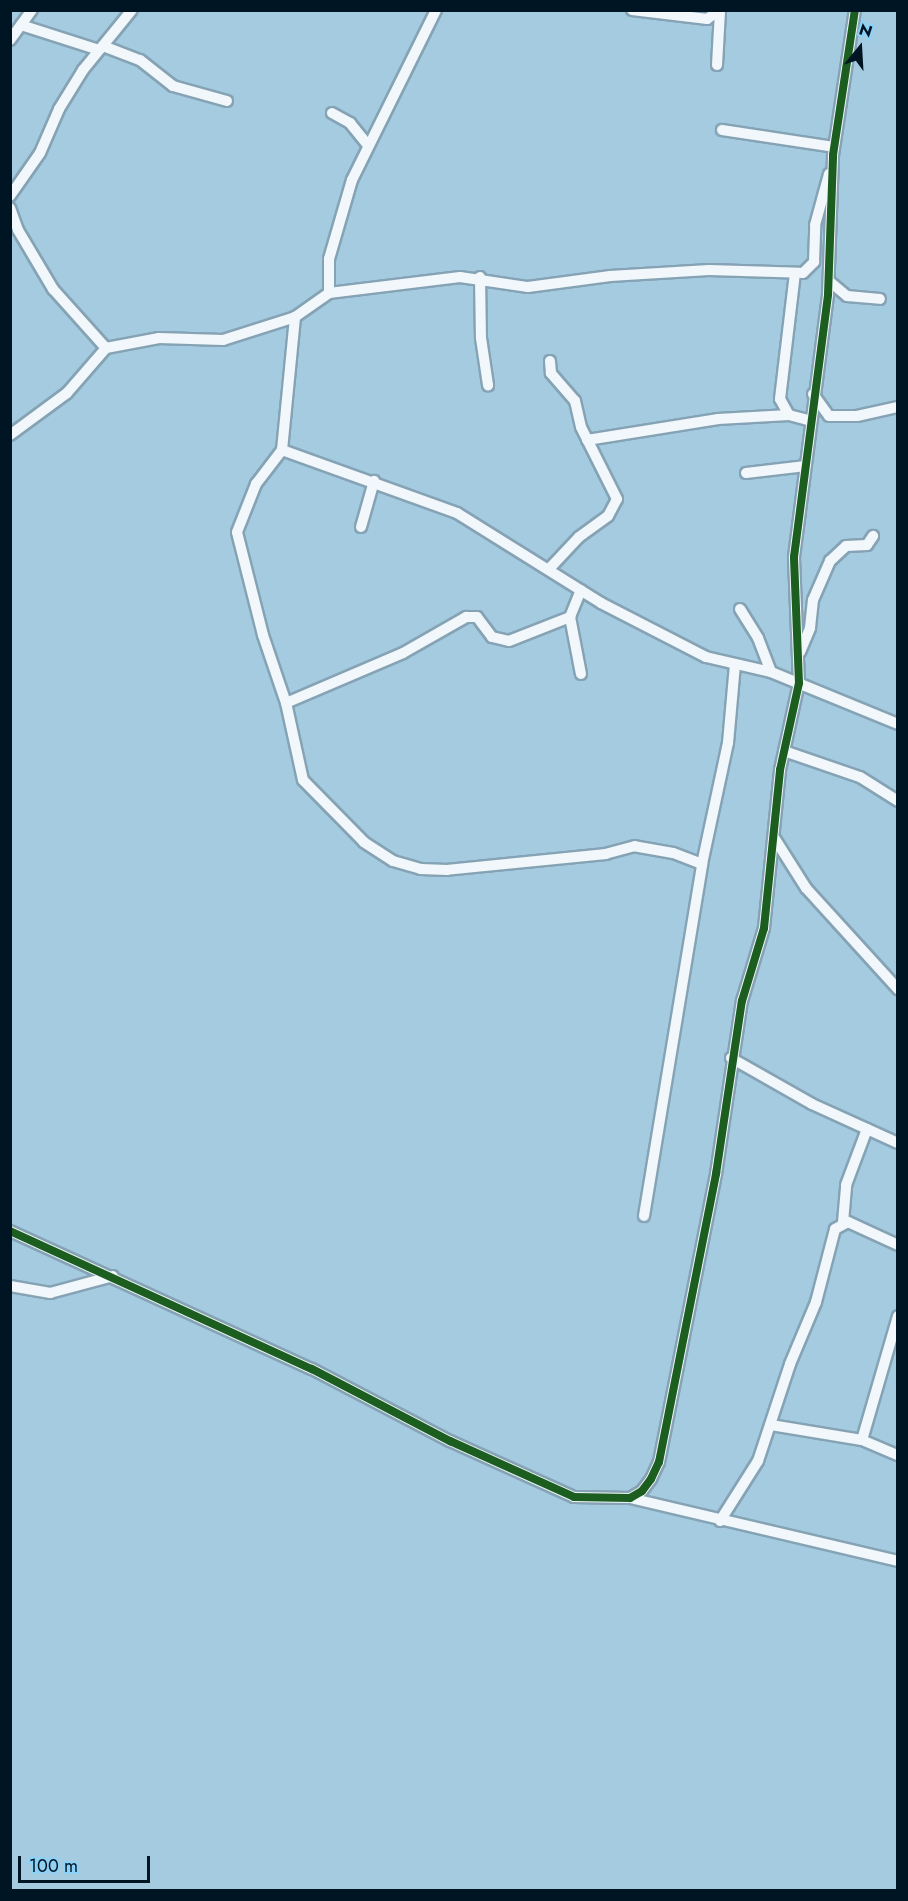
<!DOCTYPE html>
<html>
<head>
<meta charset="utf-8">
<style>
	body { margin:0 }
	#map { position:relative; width:908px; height:1901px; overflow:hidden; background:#a4cbe0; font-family:Jost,sans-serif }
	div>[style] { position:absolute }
	.roads { filter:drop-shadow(2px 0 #85a3b4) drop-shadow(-2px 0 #85a3b4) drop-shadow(0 2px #85a3b4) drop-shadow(0 -2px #85a3b4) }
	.minor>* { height:10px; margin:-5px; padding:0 5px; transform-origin:5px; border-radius:5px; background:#f1f7fa }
	.cycleway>* { height:8px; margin:-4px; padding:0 4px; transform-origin:4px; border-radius:4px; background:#1b5e20 }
	span { translate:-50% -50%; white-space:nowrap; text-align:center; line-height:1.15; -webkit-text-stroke:4.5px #8cd2f8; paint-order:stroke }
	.frame { position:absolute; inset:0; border:12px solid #001523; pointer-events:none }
	.north { position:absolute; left:830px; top:18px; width:60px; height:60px; -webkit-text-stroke:4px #8cd2f8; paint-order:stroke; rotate:18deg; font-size:16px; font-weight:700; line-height:24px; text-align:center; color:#001523 }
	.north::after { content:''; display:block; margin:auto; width:21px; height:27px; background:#001523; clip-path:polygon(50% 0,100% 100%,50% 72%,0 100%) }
	.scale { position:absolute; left:18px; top:1856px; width:132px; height:27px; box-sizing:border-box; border:3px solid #001523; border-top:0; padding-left:8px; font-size:18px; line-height:21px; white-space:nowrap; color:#001523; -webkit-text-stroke:4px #8cd2f8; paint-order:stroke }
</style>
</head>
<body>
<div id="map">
	<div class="roads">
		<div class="minor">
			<div style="left:632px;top:10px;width:76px;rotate:6.8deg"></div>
			<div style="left:707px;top:19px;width:16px;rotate:-35deg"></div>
			<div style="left:21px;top:25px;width:82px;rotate:17.8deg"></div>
			<div style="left:10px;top:40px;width:37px;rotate:-54deg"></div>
			<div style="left:103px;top:46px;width:40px;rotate:21deg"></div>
			<div style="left:140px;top:60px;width:42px;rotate:38.2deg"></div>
			<div style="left:173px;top:86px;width:56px;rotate:15.5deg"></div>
			<div style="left:717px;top:65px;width:53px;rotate:-86.8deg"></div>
			<div style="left:332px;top:113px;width:21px;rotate:29deg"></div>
			<div style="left:350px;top:123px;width:28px;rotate:51deg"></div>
			<div style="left:722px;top:130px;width:113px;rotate:8.6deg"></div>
			<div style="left:10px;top:196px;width:52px;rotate:-55.1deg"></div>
			<div style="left:40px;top:153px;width:48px;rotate:-66.6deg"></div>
			<div style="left:59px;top:109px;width:46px;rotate:-58.4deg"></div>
			<div style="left:83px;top:70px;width:77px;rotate:-50.8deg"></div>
			<div style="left:10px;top:208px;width:23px;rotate:70deg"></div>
			<div style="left:18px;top:230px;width:69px;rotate:59.3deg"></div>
			<div style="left:53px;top:289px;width:79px;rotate:48.1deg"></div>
			<div style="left:795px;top:273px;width:127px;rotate:96.8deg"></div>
			<div style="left:780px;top:399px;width:18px;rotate:61deg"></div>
			<div style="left:789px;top:415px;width:23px;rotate:15deg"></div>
			<div style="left:480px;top:277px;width:61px;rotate:89.1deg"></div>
			<div style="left:481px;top:338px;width:48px;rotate:81.5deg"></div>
			<div style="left:829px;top:281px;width:23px;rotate:40deg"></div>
			<div style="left:847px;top:296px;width:33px;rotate:5deg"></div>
			<div style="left:329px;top:293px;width:34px;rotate:-90deg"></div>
			<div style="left:329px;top:259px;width:82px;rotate:-73.8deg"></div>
			<div style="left:352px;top:180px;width:190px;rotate:-63.7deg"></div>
			<div style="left:813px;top:394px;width:27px;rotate:54deg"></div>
			<div style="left:829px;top:416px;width:28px"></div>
			<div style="left:857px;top:416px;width:42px;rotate:-12.4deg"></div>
			<div style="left:10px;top:435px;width:71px;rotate:-36.4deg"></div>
			<div style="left:67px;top:393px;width:60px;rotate:-49.1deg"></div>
			<div style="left:106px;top:348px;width:54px;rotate:-10.7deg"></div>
			<div style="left:159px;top:338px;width:64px;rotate:1.8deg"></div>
			<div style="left:223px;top:340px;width:76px;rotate:-17.7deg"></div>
			<div style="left:587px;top:440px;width:133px;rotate:-9.1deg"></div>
			<div style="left:718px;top:419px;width:71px;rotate:-3.2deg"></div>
			<div style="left:282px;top:450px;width:186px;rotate:19.8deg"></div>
			<div style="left:457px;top:513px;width:170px;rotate:32deg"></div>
			<div style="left:601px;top:603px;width:118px;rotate:27.2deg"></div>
			<div style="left:706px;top:657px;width:67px;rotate:13deg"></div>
			<div style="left:771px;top:672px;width:137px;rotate:22.3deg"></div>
			<div style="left:746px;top:473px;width:60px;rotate:-6.7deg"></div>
			<div style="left:361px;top:527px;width:48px;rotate:-74.2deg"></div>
			<div style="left:549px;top:569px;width:44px;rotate:-46.8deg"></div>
			<div style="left:579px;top:537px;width:36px;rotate:-36deg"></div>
			<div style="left:608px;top:516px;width:19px;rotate:-62deg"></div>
			<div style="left:617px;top:499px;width:80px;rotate:-116.6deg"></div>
			<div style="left:581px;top:427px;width:27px;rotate:-103deg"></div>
			<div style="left:575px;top:401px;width:37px;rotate:-131deg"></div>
			<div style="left:551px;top:373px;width:12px;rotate:-95deg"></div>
			<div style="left:740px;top:609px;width:34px;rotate:58deg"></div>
			<div style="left:758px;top:638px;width:36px;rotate:69deg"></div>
			<div style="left:570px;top:617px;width:58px;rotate:79.1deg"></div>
			<div style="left:800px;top:652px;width:26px;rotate:-67deg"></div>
			<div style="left:810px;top:628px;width:28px;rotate:-84deg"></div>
			<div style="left:813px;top:600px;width:43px;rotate:-66.4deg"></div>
			<div style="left:830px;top:561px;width:22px;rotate:-43deg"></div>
			<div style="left:846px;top:546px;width:21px;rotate:-3deg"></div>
			<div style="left:867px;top:545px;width:11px;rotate:-56deg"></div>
			<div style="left:286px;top:703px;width:127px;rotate:-23.1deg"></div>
			<div style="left:403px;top:653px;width:73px;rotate:-29.7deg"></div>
			<div style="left:466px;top:617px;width:11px"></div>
			<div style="left:477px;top:617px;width:25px;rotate:53deg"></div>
			<div style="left:492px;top:637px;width:17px;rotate:13deg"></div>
			<div style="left:509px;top:641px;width:66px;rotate:-21.5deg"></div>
			<div style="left:570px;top:617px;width:29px;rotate:-68deg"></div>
			<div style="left:784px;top:751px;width:80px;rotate:18.9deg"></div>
			<div style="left:860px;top:777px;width:45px;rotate:32.3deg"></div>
			<div style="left:775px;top:839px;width:58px;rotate:57.7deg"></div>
			<div style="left:806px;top:888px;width:137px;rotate:47.7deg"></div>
			<div style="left:702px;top:864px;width:31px;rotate:-159deg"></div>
			<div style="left:673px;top:853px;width:39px;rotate:-170deg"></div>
			<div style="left:635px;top:846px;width:30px;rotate:165deg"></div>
			<div style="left:606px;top:854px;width:160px;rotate:174.3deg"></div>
			<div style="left:447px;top:870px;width:26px;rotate:-178deg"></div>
			<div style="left:421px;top:869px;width:29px;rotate:-164deg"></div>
			<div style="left:393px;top:861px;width:35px;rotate:-147deg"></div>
			<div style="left:364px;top:842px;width:87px;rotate:-134.5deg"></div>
			<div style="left:303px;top:780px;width:79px;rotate:-102.4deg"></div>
			<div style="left:286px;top:703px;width:72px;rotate:-108.7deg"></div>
			<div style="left:263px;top:635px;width:106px;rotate:-104.2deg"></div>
			<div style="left:237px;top:532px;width:52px;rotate:-68.4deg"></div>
			<div style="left:256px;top:484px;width:43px;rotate:-52.6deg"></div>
			<div style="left:282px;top:450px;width:134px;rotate:-84.4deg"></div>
			<div style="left:295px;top:317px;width:42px;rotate:-35.2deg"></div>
			<div style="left:329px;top:293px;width:132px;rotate:-7deg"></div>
			<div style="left:460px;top:277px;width:69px;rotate:8.4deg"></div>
			<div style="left:528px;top:287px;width:83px;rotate:-7.6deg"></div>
			<div style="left:610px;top:276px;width:99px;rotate:-3.5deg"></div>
			<div style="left:709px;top:270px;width:94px;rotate:1.8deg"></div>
			<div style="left:803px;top:273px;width:16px;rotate:-45deg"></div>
			<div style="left:814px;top:262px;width:37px;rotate:-88deg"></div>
			<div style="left:815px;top:225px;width:53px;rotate:-74.6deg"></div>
			<div style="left:731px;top:1058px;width:93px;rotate:29.6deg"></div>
			<div style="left:812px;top:1104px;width:94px;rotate:24.4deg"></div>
			<div style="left:644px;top:1216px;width:357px;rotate:-80.6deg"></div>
			<div style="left:702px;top:864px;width:124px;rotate:-77.9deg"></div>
			<div style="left:728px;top:743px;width:79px;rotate:-84.9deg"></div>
			<div style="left:843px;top:1222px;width:37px;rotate:-85deg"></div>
			<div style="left:846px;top:1185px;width:60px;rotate:-69.4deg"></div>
			<div style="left:10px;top:1231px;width:332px;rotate:24.6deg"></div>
			<div style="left:312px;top:1369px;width:156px;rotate:27.6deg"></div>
			<div style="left:450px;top:1441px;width:136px;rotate:24.3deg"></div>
			<div style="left:574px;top:1497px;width:56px;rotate:1deg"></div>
			<div style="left:630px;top:1498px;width:14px;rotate:-30deg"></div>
			<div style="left:642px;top:1491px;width:15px;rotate:-53deg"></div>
			<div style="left:651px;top:1479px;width:19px;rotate:-65deg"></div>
			<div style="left:659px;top:1462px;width:294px;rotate:-78.8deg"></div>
			<div style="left:716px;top:1174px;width:175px;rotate:-81.5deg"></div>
			<div style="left:742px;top:1001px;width:76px;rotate:-73.2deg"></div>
			<div style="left:764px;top:928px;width:159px;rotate:-84.2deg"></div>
			<div style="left:780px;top:770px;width:89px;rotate:-77.7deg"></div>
			<div style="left:799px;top:683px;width:126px;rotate:-92.3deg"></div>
			<div style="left:794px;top:557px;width:265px;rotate:-82.6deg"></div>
			<div style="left:828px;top:294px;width:139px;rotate:-87.9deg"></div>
			<div style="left:833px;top:155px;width:147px;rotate:-81.4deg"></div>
			<div style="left:10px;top:1286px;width:41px;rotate:9.9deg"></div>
			<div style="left:50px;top:1293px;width:65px;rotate:-15.1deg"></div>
			<div style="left:771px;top:1425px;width:92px;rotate:9.4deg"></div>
			<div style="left:862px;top:1440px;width:39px;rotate:23deg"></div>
			<div style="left:862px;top:1440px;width:129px;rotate:-73.8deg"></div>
			<div style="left:630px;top:1498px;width:275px;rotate:13.2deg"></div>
			<div style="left:720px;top:1521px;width:71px;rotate:-57.7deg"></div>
			<div style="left:758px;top:1461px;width:102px;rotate:-71.7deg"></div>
			<div style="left:790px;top:1364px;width:67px;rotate:-67.2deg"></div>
			<div style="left:816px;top:1302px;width:75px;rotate:-75.4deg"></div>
			<div style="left:835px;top:1229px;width:15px;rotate:-28deg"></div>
			<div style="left:848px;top:1222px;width:55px;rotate:24.7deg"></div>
		</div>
	</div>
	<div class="cycleway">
		<div style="left:10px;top:1231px;width:332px;rotate:24.6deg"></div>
		<div style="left:312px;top:1369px;width:156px;rotate:27.6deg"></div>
		<div style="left:450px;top:1441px;width:136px;rotate:24.3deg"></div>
		<div style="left:574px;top:1497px;width:56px;rotate:1deg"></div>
		<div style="left:630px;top:1498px;width:14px;rotate:-30deg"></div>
		<div style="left:642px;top:1491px;width:15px;rotate:-53deg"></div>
		<div style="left:651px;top:1479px;width:19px;rotate:-65deg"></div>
		<div style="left:659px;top:1462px;width:294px;rotate:-78.8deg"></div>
		<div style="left:716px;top:1174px;width:175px;rotate:-81.5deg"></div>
		<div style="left:742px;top:1001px;width:76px;rotate:-73.2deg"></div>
		<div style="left:764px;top:928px;width:159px;rotate:-84.2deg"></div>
		<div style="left:780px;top:770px;width:89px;rotate:-77.7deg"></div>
		<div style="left:799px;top:683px;width:126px;rotate:-92.3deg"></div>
		<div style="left:794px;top:557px;width:265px;rotate:-82.6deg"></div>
		<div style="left:828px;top:294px;width:139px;rotate:-87.9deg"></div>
		<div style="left:833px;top:155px;width:147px;rotate:-81.4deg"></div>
	</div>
	<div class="frame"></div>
	<div class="north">N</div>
	<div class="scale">100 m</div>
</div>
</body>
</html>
